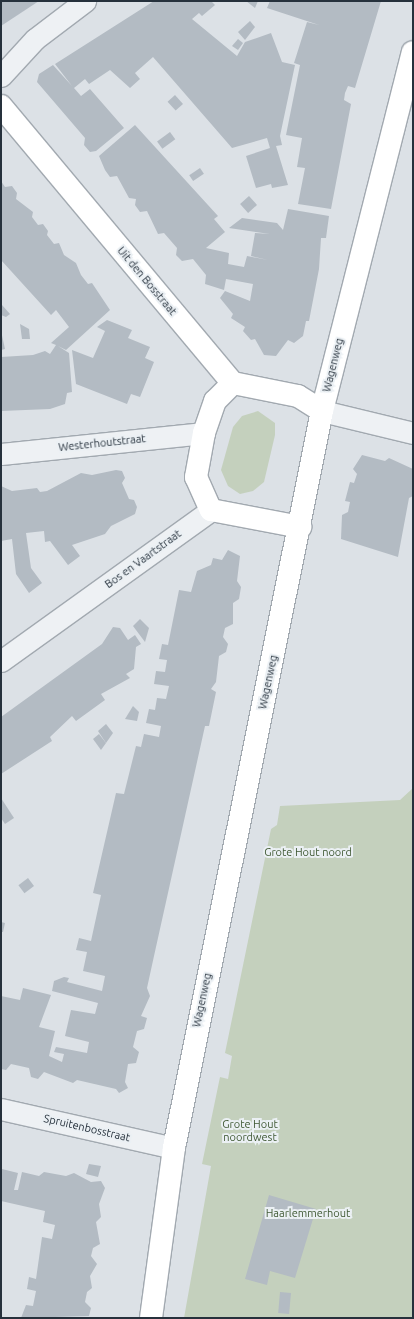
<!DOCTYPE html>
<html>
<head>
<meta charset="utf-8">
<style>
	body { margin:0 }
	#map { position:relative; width:414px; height:1319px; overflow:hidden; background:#dce1e6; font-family:Ubuntu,sans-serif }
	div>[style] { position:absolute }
	.green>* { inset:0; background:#c4d0bd }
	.building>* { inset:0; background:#b3bbc3; transform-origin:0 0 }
	.roads { filter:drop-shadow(1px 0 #a2a9b0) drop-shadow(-1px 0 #a2a9b0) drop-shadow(0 1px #a2a9b0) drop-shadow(0 -1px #a2a9b0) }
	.street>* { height:21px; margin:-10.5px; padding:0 10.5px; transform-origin:10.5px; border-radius:10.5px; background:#eef1f4 }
	.secondary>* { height:22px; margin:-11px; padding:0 11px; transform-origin:11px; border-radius:11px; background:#fff }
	span { translate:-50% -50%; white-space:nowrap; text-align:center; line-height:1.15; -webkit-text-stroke:4px #ebf0f4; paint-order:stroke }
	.street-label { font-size:11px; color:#26313c }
	.park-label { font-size:11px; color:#3f5833 }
	.frame { position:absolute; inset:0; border:2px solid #26313c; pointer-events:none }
</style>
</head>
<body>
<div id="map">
	<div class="green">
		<div style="clip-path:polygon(258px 411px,275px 423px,275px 435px,264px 482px,253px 491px,240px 494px,228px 486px,221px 470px,233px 427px,242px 416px)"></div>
		<div style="clip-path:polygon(413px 788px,413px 1318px,184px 1318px,211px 1166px,202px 1164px,220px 1077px,228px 1079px,232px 1056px,225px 1053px,271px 829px,277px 825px,280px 806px,400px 800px)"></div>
	</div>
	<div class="building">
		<div style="clip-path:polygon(1px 1px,39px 1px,1px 26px)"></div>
		<div style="clip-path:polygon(154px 1px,211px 1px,215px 5px,202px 16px,199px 13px,192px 19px,237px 56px,245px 42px,271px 33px,282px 62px,295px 65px,280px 136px,282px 145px,276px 146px,288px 185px,272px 188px,271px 184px,256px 188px,246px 156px,270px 148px,267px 138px,232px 148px,153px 57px,135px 73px,140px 79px,130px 88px,110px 70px,89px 84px,85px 79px,74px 88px,81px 96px,90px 89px,124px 128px,96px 151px,90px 152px,84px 145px,85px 138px,37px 82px,39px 74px,53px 65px,72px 86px,55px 64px)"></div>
		<div style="clip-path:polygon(246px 1px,258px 1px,255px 8px)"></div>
		<div style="clip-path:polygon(270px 1px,381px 1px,355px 88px,348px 86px,345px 93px,344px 100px,351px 104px,331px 209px,298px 204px,305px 168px,297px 167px,302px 138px,286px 135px,300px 65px,294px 63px,307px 22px,319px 25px,267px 8px)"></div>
		<div style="clip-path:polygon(250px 21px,255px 27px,245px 40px,238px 32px)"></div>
		<div style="clip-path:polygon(238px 39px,243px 43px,238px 50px,232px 46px)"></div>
		<div style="left:175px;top:95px;width:12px;height:10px;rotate:48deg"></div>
		<div style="clip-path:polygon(135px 125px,218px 216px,214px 219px,225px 232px,206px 248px,229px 253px,228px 264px,244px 267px,247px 256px,268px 260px,251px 256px,255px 233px,270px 234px,229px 228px,242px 218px,277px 223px,283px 230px,288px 209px,329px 216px,326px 238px,321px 238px,319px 269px,309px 321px,306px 321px,303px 336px,294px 343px,288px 340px,276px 356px,264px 355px,255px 339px,251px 340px,243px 331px,245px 327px,231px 318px,233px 314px,220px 298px,225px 291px,250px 301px,253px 284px,226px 279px,224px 290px,205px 284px,206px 275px,193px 259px,182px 261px,176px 255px,177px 248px,164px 233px,158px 234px,147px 211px,140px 212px,135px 205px,136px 199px,129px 198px,117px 176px,110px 177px,105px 170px,99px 156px)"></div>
		<div style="left:170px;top:132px;width:9px;height:16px;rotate:54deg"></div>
		<div style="left:200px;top:168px;width:7px;height:13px;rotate:56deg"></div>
		<div style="clip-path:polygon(1px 181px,5px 187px,12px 186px,17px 193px,16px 199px,33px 212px,32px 217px,38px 225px,43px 224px,48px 231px,47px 235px,54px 244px,59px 243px,64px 255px,76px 263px,81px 275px,88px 284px,92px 283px,110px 310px,66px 350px,58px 346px,69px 353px,72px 392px,67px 393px,65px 404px,50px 409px,1px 411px,1px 357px,33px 355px,45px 351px,50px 354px,56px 345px,51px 343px,69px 327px,56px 310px,51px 315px,1px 260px)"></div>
		<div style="left:249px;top:196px;width:12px;height:12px;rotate:48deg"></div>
		<div style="clip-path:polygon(2px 305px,10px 314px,6px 317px,1px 315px)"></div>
		<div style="clip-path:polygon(107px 320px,132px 330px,128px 338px,150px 347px,145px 358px,154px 362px,140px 397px,131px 394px,127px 404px,76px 384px,72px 350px,93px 358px,105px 331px,97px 327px)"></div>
		<div style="clip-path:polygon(20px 324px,29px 329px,30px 339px,22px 339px)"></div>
		<div style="clip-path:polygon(1px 331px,5px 349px,1px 350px)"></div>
		<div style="clip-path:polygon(362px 455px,385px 461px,389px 458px,413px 469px,413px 496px,409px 498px,398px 557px,341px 539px,342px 515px,348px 512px,350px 502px,345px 501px,350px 482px,354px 483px,357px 474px,353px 469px)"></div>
		<div style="clip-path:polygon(116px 470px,122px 471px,125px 478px,122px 483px,129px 499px,134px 500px,137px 507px,135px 514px,111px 526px,105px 534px,72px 545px,80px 556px,68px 565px,50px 541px,45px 542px,44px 531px,26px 533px,31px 568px,42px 583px,29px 593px,16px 574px,12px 539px,1px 541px,1px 486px,12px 491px,37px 488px,40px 492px,47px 491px,81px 473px,92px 475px)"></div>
		<div style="clip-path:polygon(228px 550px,240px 556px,237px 581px,241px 587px,239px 599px,233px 603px,233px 624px,225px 628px,223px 637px,228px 644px,226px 652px,219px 656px,216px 682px,211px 689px,216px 692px,209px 726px,205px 726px,154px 956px,147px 988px,150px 996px,141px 1016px,147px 1018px,144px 1029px,137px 1031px,133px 1047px,139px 1052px,136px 1063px,128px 1064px,125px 1082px,128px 1088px,119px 1093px,116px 1089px,77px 1080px,73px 1083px,44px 1072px,38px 1079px,31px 1077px,29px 1068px,11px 1064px,6px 1070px,1px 1069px,1px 996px,20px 1000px,23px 988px,51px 995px,39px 1027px,55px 1031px,49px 1056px,62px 1062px,64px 1054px,54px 1052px,56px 1047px,87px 1053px,89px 1042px,65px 1036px,71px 1010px,95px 1014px,98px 1003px,52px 991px,54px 981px,64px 977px,69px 978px,67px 982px,102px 991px,105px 976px,83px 971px,87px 952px,76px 950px,79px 938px,91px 941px,101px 895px,93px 893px,116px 793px,124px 794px,136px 746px,141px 747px,144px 734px,159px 737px,161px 726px,146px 723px,149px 709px,155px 710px,157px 698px,166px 699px,169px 686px,154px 684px,156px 671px,165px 672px,167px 660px,159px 659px,162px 644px,168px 645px,179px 590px,191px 592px,197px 571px,211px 565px,213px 558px,222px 560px)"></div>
		<div style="clip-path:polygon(140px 619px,149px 628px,145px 642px,133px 626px)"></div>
		<div style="clip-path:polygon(113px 627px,120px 628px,128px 640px,135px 635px,141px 644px,136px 647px,134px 669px,126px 674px,130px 678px,101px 694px,105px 700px,76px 721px,72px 716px,50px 737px,52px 741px,1px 774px,1px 717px,102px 644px)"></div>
		<div style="clip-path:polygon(133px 706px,139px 712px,137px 721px,125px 719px)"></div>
		<div style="clip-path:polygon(106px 724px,113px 733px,106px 743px,98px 731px)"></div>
		<div style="clip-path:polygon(99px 734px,106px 743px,101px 750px,93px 739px)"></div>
		<div style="clip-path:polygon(1px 798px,14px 818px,5px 824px,1px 818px)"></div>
		<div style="left:28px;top:878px;width:10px;height:12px;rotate:53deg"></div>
		<div style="clip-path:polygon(1px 922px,5px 923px,3px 932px,1px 932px)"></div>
		<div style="clip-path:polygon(1px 1161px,2px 1169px,18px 1173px,14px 1190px,18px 1190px,22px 1172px,39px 1176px,44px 1172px,66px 1176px,74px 1173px,91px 1182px,101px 1181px,105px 1188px,99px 1204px,101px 1217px,96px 1222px,100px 1244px,93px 1248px,91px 1256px,97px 1264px,90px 1276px,92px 1288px,87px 1292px,85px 1302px,91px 1308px,89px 1316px,21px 1318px,26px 1305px,33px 1306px,36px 1291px,27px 1289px,29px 1277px,36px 1279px,42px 1237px,52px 1239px,55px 1225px,43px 1222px,45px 1211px,1px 1201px)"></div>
		<div style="clip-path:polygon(89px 1164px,101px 1166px,98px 1177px,86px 1174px)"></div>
		<div style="clip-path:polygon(269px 1195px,316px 1209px,295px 1278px,270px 1271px,267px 1285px,245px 1279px)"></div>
		<div style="left:280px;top:1292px;width:11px;height:21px;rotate:5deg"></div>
	</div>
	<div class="roads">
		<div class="street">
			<div style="left:1px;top:76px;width:50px;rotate:-47.4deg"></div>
			<div style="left:35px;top:39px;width:63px;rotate:-37.2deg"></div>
			<div style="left:322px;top:411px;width:94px;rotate:13.6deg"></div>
			<div style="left:1px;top:454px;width:204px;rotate:-5.9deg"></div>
			<div style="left:1px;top:661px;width:259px;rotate:-35.7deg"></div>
			<div style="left:1px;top:1109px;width:177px;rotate:12.7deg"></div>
		</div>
		<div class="secondary">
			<div style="left:1px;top:106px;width:361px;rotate:50.1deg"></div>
			<div style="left:233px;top:383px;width:66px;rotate:11.3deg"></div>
			<div style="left:298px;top:396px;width:28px;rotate:32deg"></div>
			<div style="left:233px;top:383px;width:25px;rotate:135deg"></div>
			<div style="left:215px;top:401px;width:34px;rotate:109deg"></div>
			<div style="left:204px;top:433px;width:45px;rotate:100.3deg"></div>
			<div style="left:196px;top:477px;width:36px;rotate:66deg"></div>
			<div style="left:211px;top:510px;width:91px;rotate:10.8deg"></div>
			<div style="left:151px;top:1318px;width:172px;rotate:-82.3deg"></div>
			<div style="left:174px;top:1148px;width:752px;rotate:-78.65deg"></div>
			<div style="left:322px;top:411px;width:370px;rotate:-75.8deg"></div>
		</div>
	</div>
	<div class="street-label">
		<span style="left:147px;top:281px;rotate:50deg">Uit den Bosstraat</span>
		<span style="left:333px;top:365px;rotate:-76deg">Wagenweg</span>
		<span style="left:102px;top:443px;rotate:-6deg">Westerhoutstraat</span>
		<span style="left:143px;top:559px;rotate:-36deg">Bos en Vaartstraat</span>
		<span style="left:268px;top:682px;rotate:-78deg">Wagenweg</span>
		<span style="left:202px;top:1000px;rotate:-78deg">Wagenweg</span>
		<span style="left:87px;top:1128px;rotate:13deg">Spruitenbosstraat</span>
	</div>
	<div class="park-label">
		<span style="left:308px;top:852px">Grote Hout noord</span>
		<span style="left:250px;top:1131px">Grote Hout<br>noordwest</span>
		<span style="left:308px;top:1213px">Haarlemmerhout</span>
	</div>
	<div class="frame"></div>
</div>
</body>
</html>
